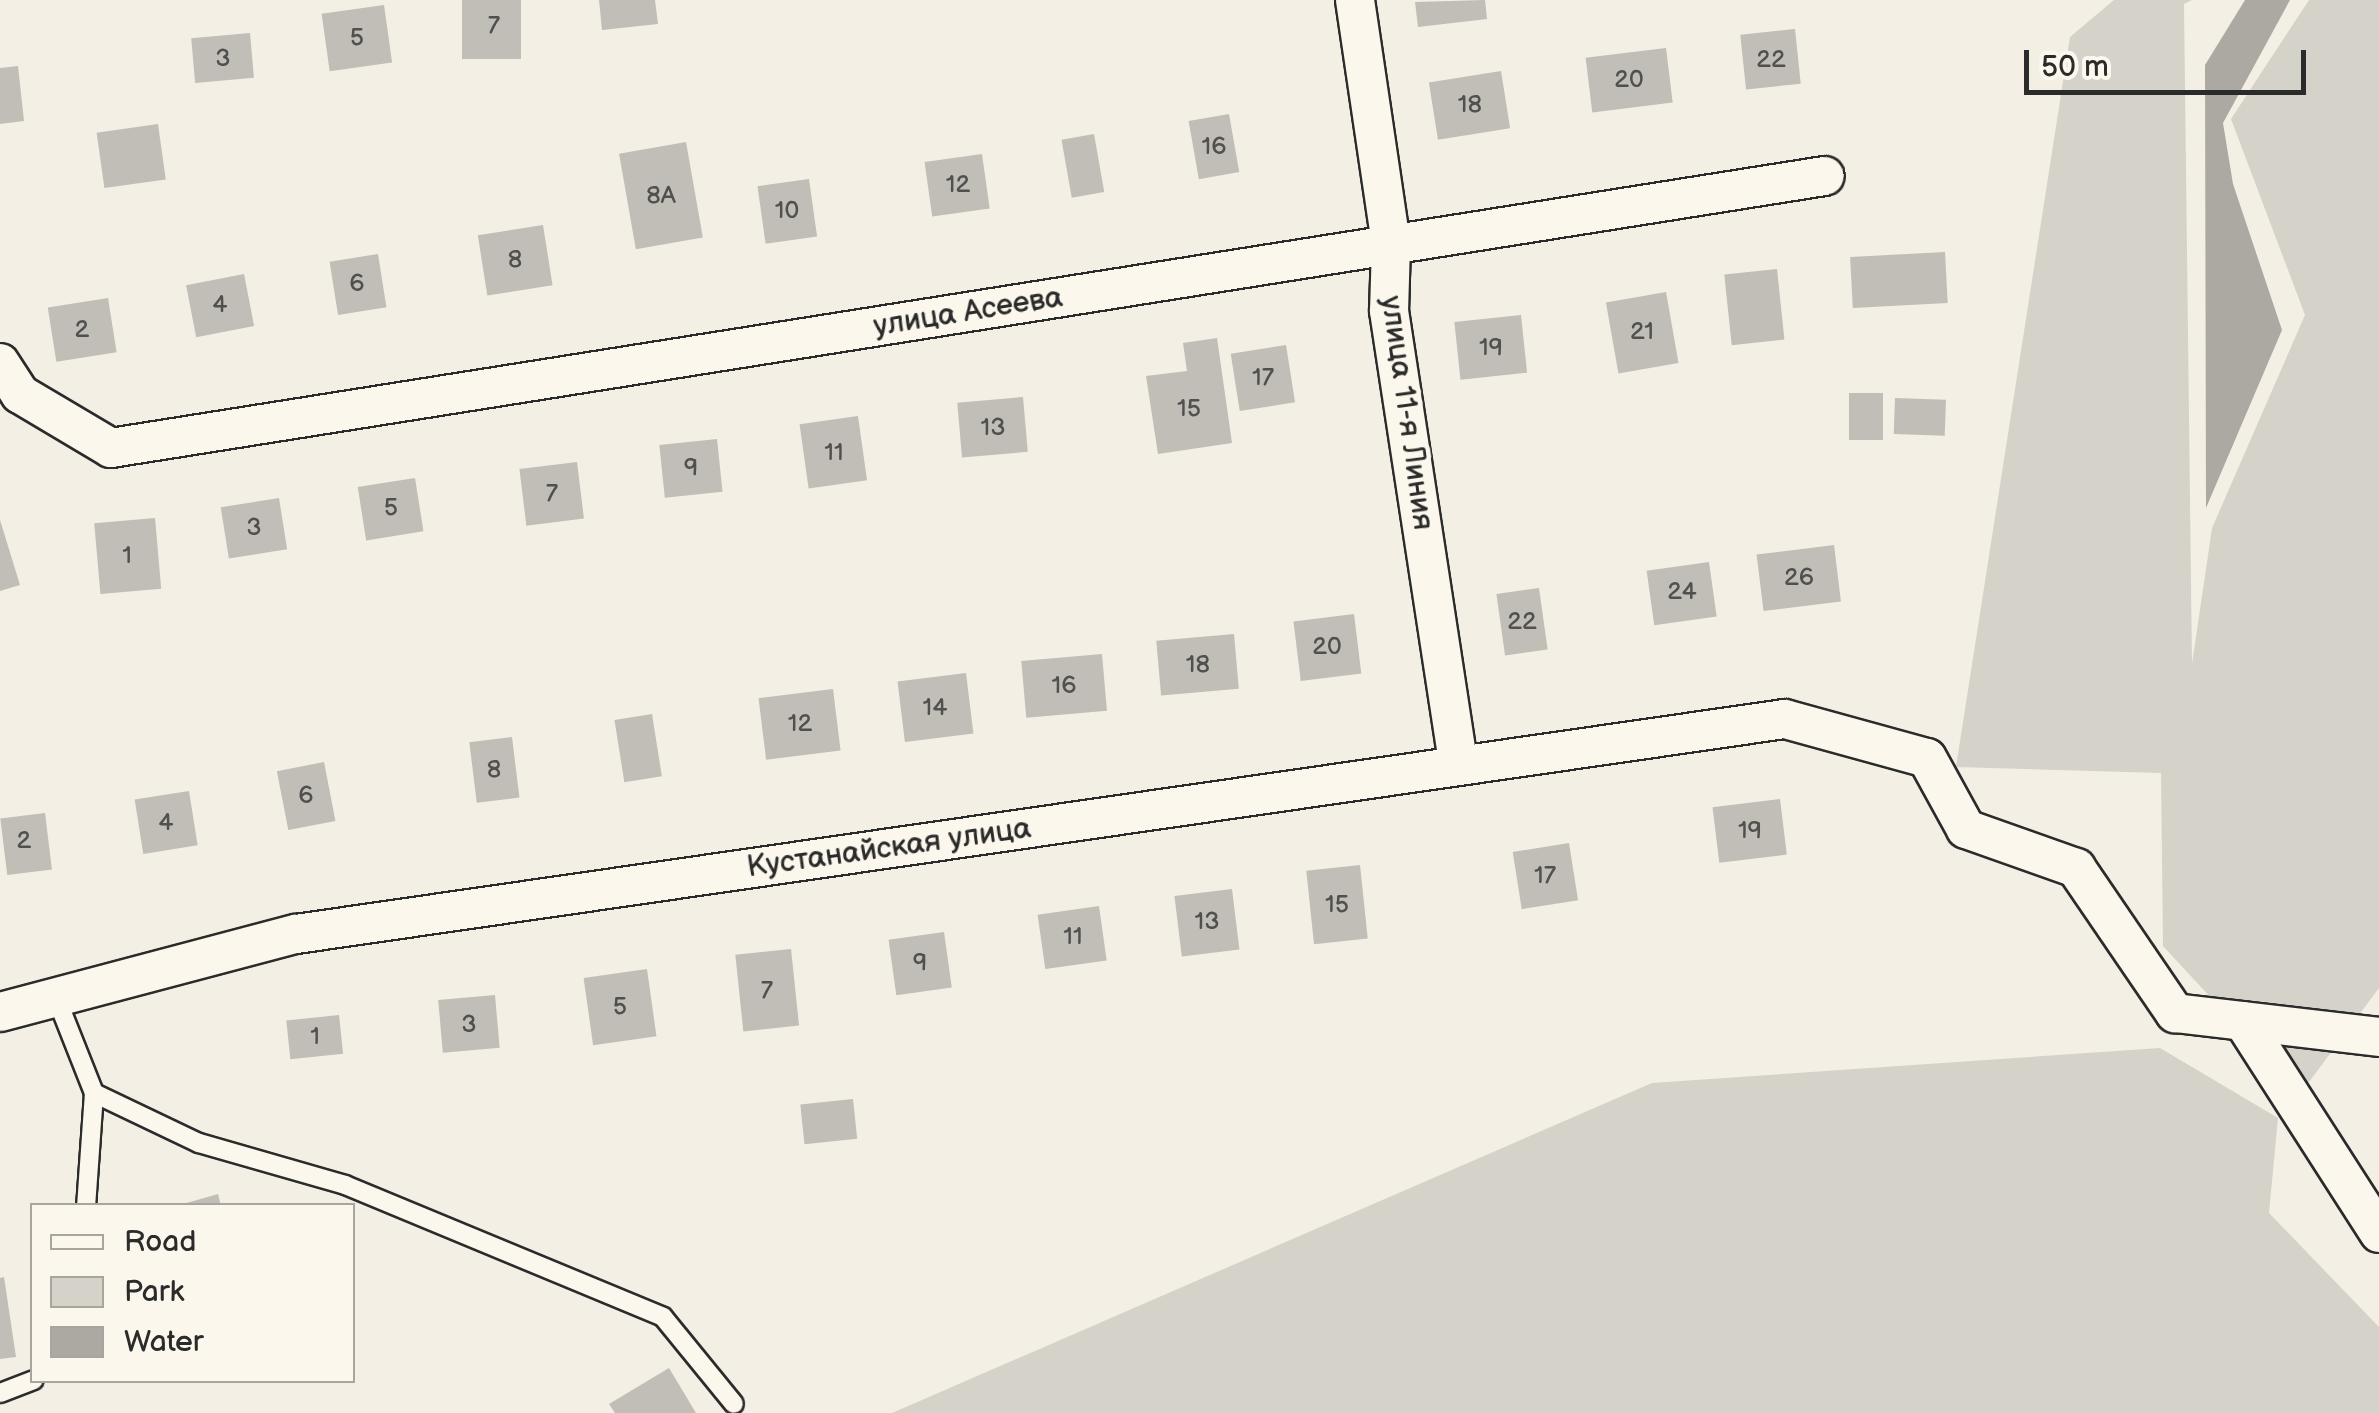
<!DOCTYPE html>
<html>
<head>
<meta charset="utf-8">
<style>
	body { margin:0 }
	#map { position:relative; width:2379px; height:1413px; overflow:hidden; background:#f3efe4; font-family:"Balsamiq Sans",sans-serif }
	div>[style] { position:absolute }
	.green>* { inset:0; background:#d5d2c9 }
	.water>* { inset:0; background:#aca9a2 }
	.building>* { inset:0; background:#c0beb6; transform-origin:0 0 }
	.roads { filter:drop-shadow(2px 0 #2b2b2b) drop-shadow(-2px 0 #2b2b2b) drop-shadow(0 2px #2b2b2b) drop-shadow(0 -2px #2b2b2b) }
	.lane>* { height:18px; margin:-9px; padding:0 9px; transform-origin:9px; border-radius:9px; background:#fbf7ec }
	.street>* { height:38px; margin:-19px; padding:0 19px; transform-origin:19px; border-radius:19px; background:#fbf7ec }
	span { translate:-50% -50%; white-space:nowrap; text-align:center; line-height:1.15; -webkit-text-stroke:9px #fbf7ec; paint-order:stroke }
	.number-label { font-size:25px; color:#50504e }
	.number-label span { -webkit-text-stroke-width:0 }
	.street-label { font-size:30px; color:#2b2b2b }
	.legend { position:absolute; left:30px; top:1203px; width:325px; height:180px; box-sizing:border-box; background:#fbf7ec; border:2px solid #a8a59f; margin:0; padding:12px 18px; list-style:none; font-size:30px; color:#2b2b2b }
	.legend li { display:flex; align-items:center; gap:20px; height:50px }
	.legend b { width:50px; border:2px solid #a8a59f }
	.scale { position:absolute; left:2024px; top:50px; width:282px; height:45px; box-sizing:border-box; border:5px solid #2b2b2b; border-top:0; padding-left:12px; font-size:30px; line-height:35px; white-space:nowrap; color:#2b2b2b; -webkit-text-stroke:8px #fbf7ec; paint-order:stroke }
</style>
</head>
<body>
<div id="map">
	<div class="green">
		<div style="clip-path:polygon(2114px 0,2192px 0,2184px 4px,2192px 664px,2212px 528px,2305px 315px,2231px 119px,2309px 0,2379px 0,2379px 988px,2300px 1094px,2163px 946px,2161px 773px,1956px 767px,2070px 37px)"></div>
		<div style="clip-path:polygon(2160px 1048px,2278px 1118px,2269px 1213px,2379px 1327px,2379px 1413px,892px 1413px,1652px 1083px)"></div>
	</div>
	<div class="water">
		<div style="clip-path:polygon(2245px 0,2290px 0,2223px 123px,2233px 184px,2282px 330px,2206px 508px,2205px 65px)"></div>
	</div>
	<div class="building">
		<div style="left:462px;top:0;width:59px;height:59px"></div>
		<div style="clip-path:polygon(599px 0,655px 0,658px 24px,602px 30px)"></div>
		<div style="clip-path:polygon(1485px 0,1487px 19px,1418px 27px,1415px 2px)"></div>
		<div style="left:384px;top:5px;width:58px;height:63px;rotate:82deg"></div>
		<div style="left:1795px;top:29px;width:55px;height:55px;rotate:84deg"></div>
		<div style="left:250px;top:33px;width:45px;height:59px;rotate:85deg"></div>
		<div style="left:1666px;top:48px;width:55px;height:81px;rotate:83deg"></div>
		<div style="clip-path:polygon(18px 66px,24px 121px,0 124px,0 68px)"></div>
		<div style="left:1501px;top:71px;width:58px;height:73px;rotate:81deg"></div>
		<div style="left:1229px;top:114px;width:59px;height:41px;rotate:80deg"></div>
		<div style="left:158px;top:124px;width:56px;height:62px;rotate:82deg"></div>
		<div style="left:1094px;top:134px;width:59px;height:33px;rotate:80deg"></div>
		<div style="left:686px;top:142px;width:97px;height:68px;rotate:80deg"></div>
		<div style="left:982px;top:154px;width:55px;height:58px;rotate:82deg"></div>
		<div style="left:809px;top:179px;width:58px;height:52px;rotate:82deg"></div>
		<div style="left:543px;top:225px;width:61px;height:66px;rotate:81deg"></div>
		<div style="left:1945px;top:252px;width:51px;height:95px;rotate:87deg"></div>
		<div style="left:378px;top:254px;width:54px;height:49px;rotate:81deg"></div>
		<div style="left:1777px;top:269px;width:71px;height:53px;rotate:84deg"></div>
		<div style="left:244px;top:274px;width:53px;height:59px;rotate:79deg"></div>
		<div style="left:1666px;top:292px;width:72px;height:61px;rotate:80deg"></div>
		<div style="left:108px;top:298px;width:55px;height:61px;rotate:81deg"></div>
		<div style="left:1521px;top:315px;width:58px;height:67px;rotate:84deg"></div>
		<div style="clip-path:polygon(1217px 338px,1232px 443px,1158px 454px,1146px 376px,1187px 371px,1183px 343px)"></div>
		<div style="left:1286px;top:345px;width:58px;height:56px;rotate:81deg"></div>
		<div style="left:1883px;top:393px;width:47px;height:34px;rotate:90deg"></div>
		<div style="left:1023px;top:397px;width:55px;height:66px;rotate:85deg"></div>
		<div style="left:1895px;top:398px;width:51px;height:36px;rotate:2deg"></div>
		<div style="left:858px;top:416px;width:65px;height:59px;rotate:82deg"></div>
		<div style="left:717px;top:439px;width:53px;height:58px;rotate:84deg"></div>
		<div style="left:577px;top:462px;width:57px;height:58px;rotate:83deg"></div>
		<div style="left:415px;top:478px;width:54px;height:58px;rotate:81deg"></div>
		<div style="left:279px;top:498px;width:52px;height:59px;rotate:81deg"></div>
		<div style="left:155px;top:518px;width:71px;height:61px;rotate:85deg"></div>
		<div style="clip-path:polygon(0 520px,20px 585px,0 591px)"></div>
		<div style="left:1834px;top:545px;width:57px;height:78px;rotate:83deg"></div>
		<div style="left:1709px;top:562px;width:55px;height:63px;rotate:82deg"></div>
		<div style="left:1539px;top:588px;width:62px;height:43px;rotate:82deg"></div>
		<div style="left:1354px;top:614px;width:60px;height:61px;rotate:83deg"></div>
		<div style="left:1234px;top:634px;width:55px;height:78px;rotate:85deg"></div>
		<div style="left:1102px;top:654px;width:57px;height:81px;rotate:85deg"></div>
		<div style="left:966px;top:673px;width:61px;height:69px;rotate:83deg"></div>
		<div style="left:833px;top:689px;width:62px;height:75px;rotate:83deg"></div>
		<div style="left:652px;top:714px;width:63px;height:38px;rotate:81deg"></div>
		<div style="left:512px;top:737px;width:61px;height:43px;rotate:83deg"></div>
		<div style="left:324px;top:762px;width:60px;height:48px;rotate:79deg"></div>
		<div style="left:189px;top:791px;width:55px;height:55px;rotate:81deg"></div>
		<div style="left:1780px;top:799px;width:56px;height:68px;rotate:83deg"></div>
		<div style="left:45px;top:813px;width:57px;height:45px;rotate:83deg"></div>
		<div style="left:1569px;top:843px;width:58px;height:57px;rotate:81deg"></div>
		<div style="left:1360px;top:865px;width:74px;height:54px;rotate:84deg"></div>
		<div style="left:1232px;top:889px;width:61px;height:58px;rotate:83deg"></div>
		<div style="left:1099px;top:906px;width:55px;height:62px;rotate:82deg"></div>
		<div style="left:944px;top:932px;width:56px;height:56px;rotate:82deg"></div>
		<div style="left:791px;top:949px;width:77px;height:56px;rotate:84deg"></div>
		<div style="left:647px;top:969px;width:68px;height:64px;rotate:82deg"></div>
		<div style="left:495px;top:995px;width:53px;height:57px;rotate:85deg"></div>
		<div style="left:339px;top:1015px;width:39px;height:53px;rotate:84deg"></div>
		<div style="left:853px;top:1099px;width:40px;height:53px;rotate:84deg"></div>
		<div style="clip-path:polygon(218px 1194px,221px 1206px,183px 1206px,183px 1204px)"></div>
		<div style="clip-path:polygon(4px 1277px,16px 1357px,0 1359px,0 1278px)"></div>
		<div style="clip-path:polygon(669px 1368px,696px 1413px,615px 1413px,609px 1404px)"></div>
	</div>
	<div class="roads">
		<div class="lane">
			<div style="left:58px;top:1002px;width:98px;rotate:68.4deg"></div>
			<div style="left:94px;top:1093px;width:113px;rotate:94deg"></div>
			<div style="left:94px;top:1093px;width:116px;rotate:25.5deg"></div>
			<div style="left:199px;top:1143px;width:152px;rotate:16deg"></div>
			<div style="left:345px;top:1185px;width:344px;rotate:22.5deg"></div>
			<div style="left:663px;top:1317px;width:112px;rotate:50.8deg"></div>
			<div style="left:0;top:1393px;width:36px;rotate:-21deg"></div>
		</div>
		<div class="street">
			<div style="left:1355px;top:0;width:248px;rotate:81.6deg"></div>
			<div style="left:1391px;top:245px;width:66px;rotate:91.7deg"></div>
			<div style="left:1389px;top:311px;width:460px;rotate:81.3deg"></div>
			<div style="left:0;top:363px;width:37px;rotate:57deg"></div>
			<div style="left:20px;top:394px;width:106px;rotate:30.7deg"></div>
			<div style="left:111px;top:448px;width:1735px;rotate:-9.02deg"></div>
			<div style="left:0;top:1012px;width:306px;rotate:-14.8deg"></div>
			<div style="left:296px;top:934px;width:1504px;rotate:-8.22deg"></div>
			<div style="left:1785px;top:719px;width:147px;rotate:15.4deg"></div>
			<div style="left:1927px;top:758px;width:81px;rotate:61.2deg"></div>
			<div style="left:1966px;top:829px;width:117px;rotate:19.5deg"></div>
			<div style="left:2076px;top:868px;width:176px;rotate:55.7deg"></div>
			<div style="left:2175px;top:1013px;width:205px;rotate:6.7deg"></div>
			<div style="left:2243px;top:1021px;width:252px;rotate:57.3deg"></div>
		</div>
	</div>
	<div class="number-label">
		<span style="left:494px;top:26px">7</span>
		<span style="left:357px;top:38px">5</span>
		<span style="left:223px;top:59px">3</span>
		<span style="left:1771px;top:60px">22</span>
		<span style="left:1629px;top:80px">20</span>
		<span style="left:1470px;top:105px">18</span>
		<span style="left:1214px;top:147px">16</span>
		<span style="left:958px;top:185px">12</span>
		<span style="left:661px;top:196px">8А</span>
		<span style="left:787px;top:211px">10</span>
		<span style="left:515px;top:260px">8</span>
		<span style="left:357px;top:284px">6</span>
		<span style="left:220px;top:305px">4</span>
		<span style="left:82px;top:330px">2</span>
		<span style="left:1642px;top:332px">21</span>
		<span style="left:1491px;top:348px">19</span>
		<span style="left:1263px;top:378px">17</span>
		<span style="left:1189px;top:409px">15</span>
		<span style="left:993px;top:428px">13</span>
		<span style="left:834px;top:453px">11</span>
		<span style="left:691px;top:468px">9</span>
		<span style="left:552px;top:494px">7</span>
		<span style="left:391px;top:508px">5</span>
		<span style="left:254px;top:528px">3</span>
		<span style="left:127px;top:556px">1</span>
		<span style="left:1799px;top:578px">26</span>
		<span style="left:1682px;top:592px">24</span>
		<span style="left:1522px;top:622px">22</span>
		<span style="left:1327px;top:647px">20</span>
		<span style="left:1198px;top:665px">18</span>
		<span style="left:1064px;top:686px">16</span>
		<span style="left:935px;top:708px">14</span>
		<span style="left:800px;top:724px">12</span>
		<span style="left:494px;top:770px">8</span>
		<span style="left:306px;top:796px">6</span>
		<span style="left:166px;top:823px">4</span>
		<span style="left:1750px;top:831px">19</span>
		<span style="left:24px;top:841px">2</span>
		<span style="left:1545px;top:876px">17</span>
		<span style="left:1337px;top:905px">15</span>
		<span style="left:1207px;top:922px">13</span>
		<span style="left:1073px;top:937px">11</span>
		<span style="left:920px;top:963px">9</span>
		<span style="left:767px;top:991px">7</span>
		<span style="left:620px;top:1007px">5</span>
		<span style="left:469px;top:1025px">3</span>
		<span style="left:315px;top:1037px">1</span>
	</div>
	<div class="street-label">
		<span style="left:968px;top:312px;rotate:-9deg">улица Асеева</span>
		<span style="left:1407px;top:413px;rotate:82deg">улица 11-я Линия</span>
		<span style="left:889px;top:848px;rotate:-8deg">Кустанайская улица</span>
	</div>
	<ul class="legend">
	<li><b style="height:12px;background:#fbf7ec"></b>Road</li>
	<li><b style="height:28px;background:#d5d2c9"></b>Park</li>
	<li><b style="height:28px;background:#aca9a2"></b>Water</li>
	</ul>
	<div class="scale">50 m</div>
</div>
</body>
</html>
